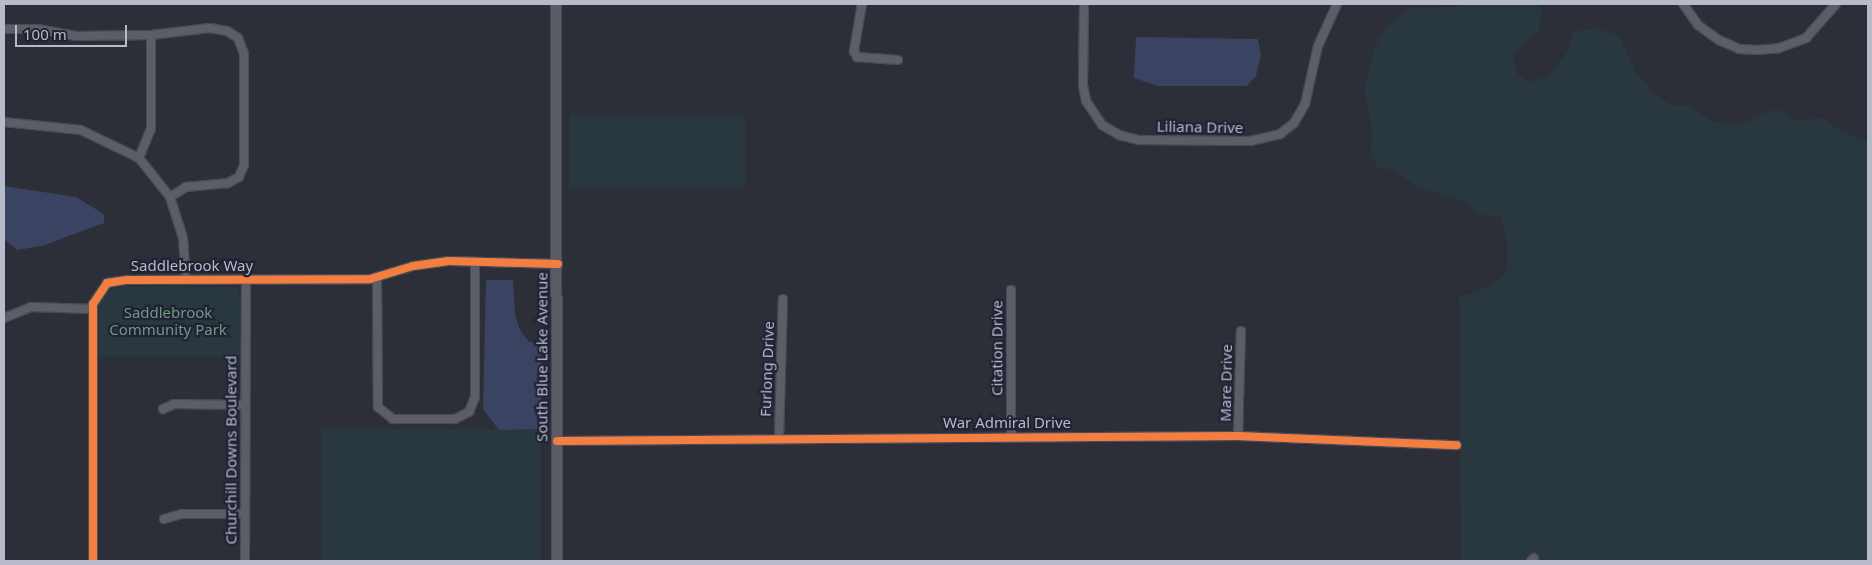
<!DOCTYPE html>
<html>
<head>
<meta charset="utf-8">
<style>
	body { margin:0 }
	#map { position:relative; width:1872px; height:565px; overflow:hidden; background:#2c2e38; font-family:"Noto Sans",sans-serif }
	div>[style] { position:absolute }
	.green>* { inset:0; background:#29373e; transform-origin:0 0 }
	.water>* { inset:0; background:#3b4362 }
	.roads { filter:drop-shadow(1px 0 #4a4b53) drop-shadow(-1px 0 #4a4b53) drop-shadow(0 1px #4a4b53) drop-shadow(0 -1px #4a4b53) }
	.minor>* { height:8px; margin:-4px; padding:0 4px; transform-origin:4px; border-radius:4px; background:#5c5e67 }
	.secondary>* { height:10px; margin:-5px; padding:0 5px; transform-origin:5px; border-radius:5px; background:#5a5c65 }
	.cycleway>* { height:8px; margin:-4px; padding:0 4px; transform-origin:4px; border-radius:4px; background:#f27e40 }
	span { translate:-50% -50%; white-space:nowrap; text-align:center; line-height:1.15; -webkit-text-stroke:4.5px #1f2334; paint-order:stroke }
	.street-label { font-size:15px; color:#b7bac9 }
	.park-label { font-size:15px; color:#6f9982 }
	.frame { position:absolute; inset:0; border:5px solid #b7bac9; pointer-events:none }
	.scale { position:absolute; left:15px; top:25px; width:112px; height:22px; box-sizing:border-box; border:2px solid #b7bac9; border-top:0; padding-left:6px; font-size:15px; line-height:18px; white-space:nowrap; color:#b7bac9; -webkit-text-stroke:4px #1f2334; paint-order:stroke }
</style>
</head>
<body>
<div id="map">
	<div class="green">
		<div style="clip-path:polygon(1465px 4px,1537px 4px,1542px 12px,1539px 31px,1512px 57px,1518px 75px,1531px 82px,1550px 74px,1567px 52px,1573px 32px,1598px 28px,1620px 37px,1636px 72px,1656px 95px,1671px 105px,1689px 106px,1714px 122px,1738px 126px,1770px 111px,1780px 110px,1792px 120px,1823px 118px,1842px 132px,1868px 141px,1868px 561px,1536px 561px,1539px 558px,1534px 552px,1526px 561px,1461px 561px,1459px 296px,1479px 291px,1499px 281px,1507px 268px,1507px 242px,1500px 216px,1483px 215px,1457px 199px,1418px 188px,1394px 169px,1378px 169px,1370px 153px,1373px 135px,1364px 89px,1374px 48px,1389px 23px,1412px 8px,1458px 7px)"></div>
		<div style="left:570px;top:115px;width:175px;height:72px"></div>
		<div style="clip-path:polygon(122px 286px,237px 287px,241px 296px,240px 356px,96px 356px,98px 304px,107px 292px)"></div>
		<div style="left:541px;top:429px;width:132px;height:220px;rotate:90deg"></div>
	</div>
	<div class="water">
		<div style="clip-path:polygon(1136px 37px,1258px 39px,1261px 55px,1256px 76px,1247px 86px,1158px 86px,1134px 78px)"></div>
		<div style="clip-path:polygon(4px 186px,76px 197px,104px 214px,104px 223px,42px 246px,17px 250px,4px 239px)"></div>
		<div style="clip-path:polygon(486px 280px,513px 280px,515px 314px,520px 330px,529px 342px,541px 344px,541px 429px,499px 430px,483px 409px)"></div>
	</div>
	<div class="roads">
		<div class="minor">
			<div style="left:862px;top:4px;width:48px;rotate:99.7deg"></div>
			<div style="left:854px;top:51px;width:7px;rotate:63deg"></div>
			<div style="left:857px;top:57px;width:41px;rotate:4.2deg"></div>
			<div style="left:1084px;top:4px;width:81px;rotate:90.7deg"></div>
			<div style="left:1083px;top:85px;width:16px;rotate:79deg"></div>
			<div style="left:1086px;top:101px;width:29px;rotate:56deg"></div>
			<div style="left:1102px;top:125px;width:20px;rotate:30deg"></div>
			<div style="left:1119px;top:135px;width:21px;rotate:14deg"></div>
			<div style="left:1139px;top:140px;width:111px;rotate:0.5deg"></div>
			<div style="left:1250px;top:141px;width:31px;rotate:-13deg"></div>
			<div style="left:1280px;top:134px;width:18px;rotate:-38deg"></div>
			<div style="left:1294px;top:123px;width:22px;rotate:-60deg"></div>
			<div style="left:1305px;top:104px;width:59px;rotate:-77.4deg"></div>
			<div style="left:1318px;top:46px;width:46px;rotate:-65.7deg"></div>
			<div style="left:1683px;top:4px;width:26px;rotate:54deg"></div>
			<div style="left:1698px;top:25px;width:26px;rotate:36deg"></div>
			<div style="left:1719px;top:40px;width:22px;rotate:24deg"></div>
			<div style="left:1739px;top:49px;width:19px;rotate:3deg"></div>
			<div style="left:1758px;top:50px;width:21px;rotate:-5deg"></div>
			<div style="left:1779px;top:48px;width:29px;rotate:-20deg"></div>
			<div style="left:1806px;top:38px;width:45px;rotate:-48.6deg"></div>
			<div style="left:4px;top:29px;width:33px"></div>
			<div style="left:37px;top:29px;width:40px;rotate:10deg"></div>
			<div style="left:76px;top:36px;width:75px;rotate:-0.8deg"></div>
			<div style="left:151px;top:35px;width:59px;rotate:-6.8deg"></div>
			<div style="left:210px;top:28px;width:17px;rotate:10deg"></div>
			<div style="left:227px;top:31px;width:13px;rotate:32deg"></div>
			<div style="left:238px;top:38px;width:17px;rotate:69deg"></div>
			<div style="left:244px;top:54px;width:111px;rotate:90deg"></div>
			<div style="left:244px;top:165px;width:13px;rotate:113deg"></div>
			<div style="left:239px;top:177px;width:13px;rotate:151deg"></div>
			<div style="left:228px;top:183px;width:42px;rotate:174.6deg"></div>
			<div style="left:186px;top:187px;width:19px;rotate:148deg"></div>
			<div style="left:4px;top:122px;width:77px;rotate:5.9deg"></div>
			<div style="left:81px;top:130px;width:64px;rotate:25.8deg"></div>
			<div style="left:139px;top:158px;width:50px;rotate:51.5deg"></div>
			<div style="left:170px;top:197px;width:43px;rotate:72.4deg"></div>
			<div style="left:183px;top:238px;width:42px;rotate:85.9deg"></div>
			<div style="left:139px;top:158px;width:31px;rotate:-68deg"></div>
			<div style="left:151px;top:129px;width:94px;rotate:-90deg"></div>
			<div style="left:377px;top:277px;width:130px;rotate:89.6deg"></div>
			<div style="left:378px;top:407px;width:19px;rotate:39deg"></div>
			<div style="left:393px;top:419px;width:62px"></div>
			<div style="left:455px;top:419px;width:16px;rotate:-27deg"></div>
			<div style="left:469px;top:412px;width:16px;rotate:-68deg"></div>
			<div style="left:475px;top:397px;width:135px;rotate:-90deg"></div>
			<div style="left:1011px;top:290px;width:146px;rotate:90deg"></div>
			<div style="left:4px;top:318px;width:29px;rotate:-22deg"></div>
			<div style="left:31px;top:307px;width:62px;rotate:1.8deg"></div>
			<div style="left:163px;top:409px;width:12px;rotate:-24deg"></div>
			<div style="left:174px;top:404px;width:71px;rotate:0.8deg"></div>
			<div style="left:1238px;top:436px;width:105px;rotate:-88.4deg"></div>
			<div style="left:779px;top:439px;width:140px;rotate:-88.4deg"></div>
			<div style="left:557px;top:441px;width:681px;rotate:-0.42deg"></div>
			<div style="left:1238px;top:436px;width:219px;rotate:2.4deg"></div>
			<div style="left:164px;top:519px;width:19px;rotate:-16deg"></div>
			<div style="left:182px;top:514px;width:62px"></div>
			<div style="left:93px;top:561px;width:257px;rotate:-90deg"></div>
			<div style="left:93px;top:304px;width:25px;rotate:-56deg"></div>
			<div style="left:107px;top:283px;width:20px;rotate:-9deg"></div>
			<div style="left:127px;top:280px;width:243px;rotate:-0.2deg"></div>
			<div style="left:370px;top:279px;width:45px;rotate:-16.8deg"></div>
			<div style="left:413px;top:266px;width:36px;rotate:-8deg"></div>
			<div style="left:449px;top:261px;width:109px;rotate:1.6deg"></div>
			<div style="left:245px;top:561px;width:281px;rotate:-89.8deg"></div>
			<div style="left:1531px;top:561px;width:4px;rotate:-45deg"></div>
		</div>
		<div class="secondary">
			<div style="left:556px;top:4px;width:557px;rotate:89.9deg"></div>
		</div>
	</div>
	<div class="cycleway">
		<div style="left:557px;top:441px;width:681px;rotate:-0.42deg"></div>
		<div style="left:1238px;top:436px;width:219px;rotate:2.4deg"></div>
		<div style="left:93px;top:561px;width:257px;rotate:-90deg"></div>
		<div style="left:93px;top:304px;width:25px;rotate:-56deg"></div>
		<div style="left:107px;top:283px;width:20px;rotate:-9deg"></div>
		<div style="left:127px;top:280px;width:243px;rotate:-0.2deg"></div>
		<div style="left:370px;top:279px;width:45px;rotate:-16.8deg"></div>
		<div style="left:413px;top:266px;width:36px;rotate:-8deg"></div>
		<div style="left:449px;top:261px;width:109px;rotate:1.6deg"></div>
	</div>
	<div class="street-label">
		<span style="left:1200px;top:127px;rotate:1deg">Liliana Drive</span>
		<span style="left:192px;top:266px">Saddlebrook Way</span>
		<span style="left:997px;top:348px;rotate:-90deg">Citation Drive</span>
		<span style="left:542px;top:357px;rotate:-90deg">South Blue Lake Avenue</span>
		<span style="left:767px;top:369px;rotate:-88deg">Furlong Drive</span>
		<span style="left:1226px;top:383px;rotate:-89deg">Mare Drive</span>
		<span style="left:1007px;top:423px">War Admiral Drive</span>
		<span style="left:231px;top:450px;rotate:-90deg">Churchill Downs Boulevard</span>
	</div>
	<div class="park-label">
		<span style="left:168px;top:321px">Saddlebrook<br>Community Park</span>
	</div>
	<div class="frame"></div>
	<div class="scale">100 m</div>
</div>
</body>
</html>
